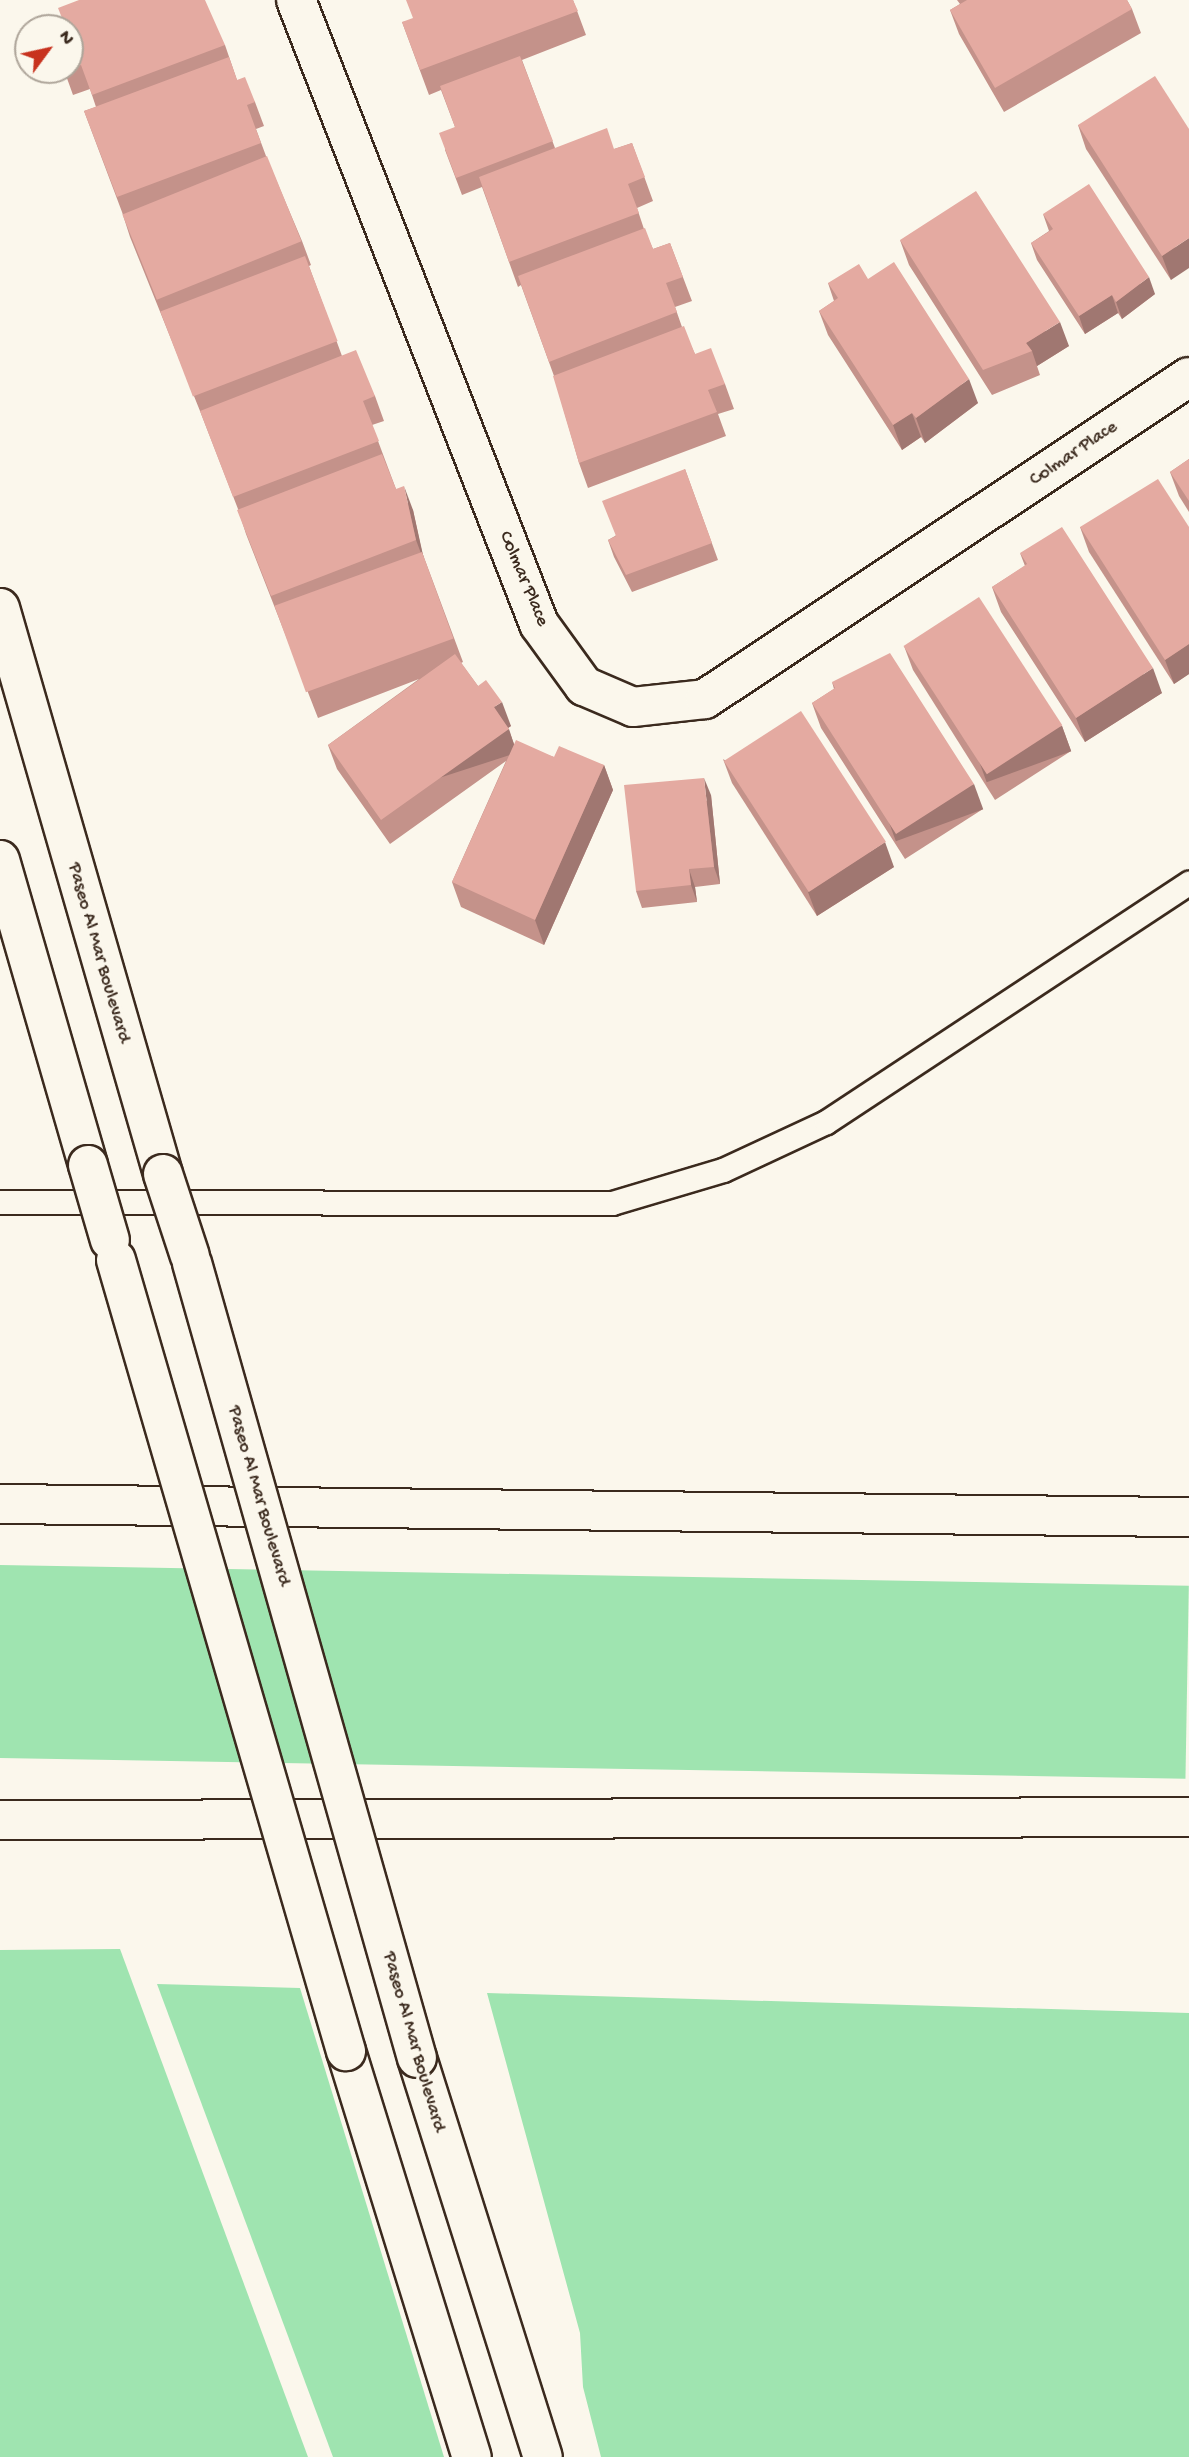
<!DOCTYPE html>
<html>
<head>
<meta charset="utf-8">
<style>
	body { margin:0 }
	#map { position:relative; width:1189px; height:2457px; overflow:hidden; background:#fbf7ec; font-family:"Gochi Hand",sans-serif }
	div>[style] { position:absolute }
	.green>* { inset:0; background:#9fe4b0; transform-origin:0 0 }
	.roads { filter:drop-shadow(2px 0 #3b2a1e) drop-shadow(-2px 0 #3b2a1e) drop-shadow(0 2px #3b2a1e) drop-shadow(0 -2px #3b2a1e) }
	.service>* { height:23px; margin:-11.5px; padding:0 11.5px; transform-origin:11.5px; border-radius:11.5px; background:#fbf7ec }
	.minor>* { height:38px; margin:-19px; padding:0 19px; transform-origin:19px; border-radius:19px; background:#fbf7ec }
	.secondary>* { height:38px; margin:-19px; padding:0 19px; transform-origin:19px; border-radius:19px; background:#fbf7ec }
	.motorway>* { height:38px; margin:-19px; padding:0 19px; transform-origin:19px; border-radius:19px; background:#fbf7ec }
	.bridges { filter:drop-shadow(2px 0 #3b2a1e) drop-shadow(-2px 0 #3b2a1e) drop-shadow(0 2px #3b2a1e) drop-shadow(0 -2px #3b2a1e) }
	.secondary-bridge>* { height:38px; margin:-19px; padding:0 19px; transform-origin:19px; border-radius:19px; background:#fbf7ec }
	.wall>* { inset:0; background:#c4928a }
	.shaded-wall>* { inset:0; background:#a07771; transform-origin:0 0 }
	.building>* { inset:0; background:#e4aaa1; transform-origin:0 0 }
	span { translate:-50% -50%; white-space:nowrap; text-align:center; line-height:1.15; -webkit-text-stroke:6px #fbf7ec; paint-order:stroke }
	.street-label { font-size:19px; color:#3b2a1e }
	.north { position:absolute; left:14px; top:14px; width:70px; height:70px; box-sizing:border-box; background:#fbf7ec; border:2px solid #aea59a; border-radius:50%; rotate:57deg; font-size:19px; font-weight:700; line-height:28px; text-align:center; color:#3b2a1e }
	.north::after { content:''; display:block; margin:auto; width:24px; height:32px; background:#c8321e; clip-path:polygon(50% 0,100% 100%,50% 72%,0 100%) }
</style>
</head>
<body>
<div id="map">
	<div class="green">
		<div style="left:0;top:1565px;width:1189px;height:193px;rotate:1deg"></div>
		<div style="clip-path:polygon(120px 1949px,308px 2457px,0 2457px,0 1950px)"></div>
		<div style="clip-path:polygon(157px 1984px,300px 1988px,444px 2457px,333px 2457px)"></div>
		<div style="clip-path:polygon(487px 1993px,1189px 2013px,1189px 2457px,601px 2457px,583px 2387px,580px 2333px)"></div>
	</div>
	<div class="roads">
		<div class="service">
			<div style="left:0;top:1202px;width:612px;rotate:0.09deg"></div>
			<div style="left:612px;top:1203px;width:116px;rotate:-16.6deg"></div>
			<div style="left:723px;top:1170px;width:114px;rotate:-25deg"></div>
			<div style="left:826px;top:1122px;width:435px;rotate:-33.4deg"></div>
		</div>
		<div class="minor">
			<div style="left:296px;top:0;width:670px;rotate:68.72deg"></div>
			<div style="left:539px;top:624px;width:77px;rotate:54deg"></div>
			<div style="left:584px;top:686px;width:53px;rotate:23.2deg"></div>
			<div style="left:633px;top:707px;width:72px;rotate:-6.3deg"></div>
			<div style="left:705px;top:699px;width:581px;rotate:-33.64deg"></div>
		</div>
		<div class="secondary">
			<div style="left:0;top:608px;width:589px;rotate:73.93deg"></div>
			<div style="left:0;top:860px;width:317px;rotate:73.9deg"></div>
			<div style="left:346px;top:2051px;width:425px;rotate:72.8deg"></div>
			<div style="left:417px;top:2058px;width:418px;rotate:72.5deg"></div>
		</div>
		<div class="motorway">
			<div style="left:0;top:1504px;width:1189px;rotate:0.63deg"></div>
			<div style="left:0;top:1820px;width:1189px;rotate:-0.14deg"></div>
		</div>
	</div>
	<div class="bridges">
		<div class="secondary-bridge">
			<div style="left:88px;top:1165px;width:78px;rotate:73.7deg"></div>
			<div style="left:163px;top:1174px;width:86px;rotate:71.8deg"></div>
			<div style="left:116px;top:1260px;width:824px;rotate:73.79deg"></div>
			<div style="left:192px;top:1263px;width:826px;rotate:74.2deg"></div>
		</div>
	</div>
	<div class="wall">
		<div style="clip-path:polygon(573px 0,586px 35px,522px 60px,555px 148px,614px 149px,632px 143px,653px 201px,637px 208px,644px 229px,653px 249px,670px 243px,692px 301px,675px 307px,682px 327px,695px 354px,725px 384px,734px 409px,718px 414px,726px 436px,588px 488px,579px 463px,554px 376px,521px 285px,518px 287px,482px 187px,462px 195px,445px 150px,455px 127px,441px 90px,429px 95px,402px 22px)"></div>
		<div style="clip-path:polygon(957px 0,1127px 0,1132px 9px,1141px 33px,1004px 112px,959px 34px,950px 10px,960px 4px)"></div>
		<div style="clip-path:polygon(70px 28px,225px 45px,237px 80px,255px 102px,264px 126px,256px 129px,266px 156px,302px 241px,311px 265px,309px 266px,342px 356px,375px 396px,384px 421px,372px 425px,396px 489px,413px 510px,422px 552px,463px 662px,461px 663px,478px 686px,511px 726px,508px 728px,514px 744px,554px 757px,604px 765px,613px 790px,544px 945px,461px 907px,452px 882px,506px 761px,390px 844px,337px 769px,328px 745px,419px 679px,318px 718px,246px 534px,238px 509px,200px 411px,130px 237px,122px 212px,84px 111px,96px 107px,90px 89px,73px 95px,64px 70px,70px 70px)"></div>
		<div style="clip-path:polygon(1078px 125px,1189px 129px,1171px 280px,1086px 149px)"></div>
		<div style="clip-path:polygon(1043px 214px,1155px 294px,1122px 319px,1118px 313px,1085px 334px,1037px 260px,1031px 243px,1049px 231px)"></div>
		<div style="clip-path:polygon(900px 240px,1069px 346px,1037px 366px,1040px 375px,992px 395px,909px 265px)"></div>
		<div style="clip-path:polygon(868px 279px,978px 403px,925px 443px,921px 437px,902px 450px,828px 335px,819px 311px,834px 301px,828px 283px)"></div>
		<div style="clip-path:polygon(1189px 459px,1189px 512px,1179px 496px,1170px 472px)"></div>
		<div style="clip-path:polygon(685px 469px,718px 560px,632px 592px,614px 557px,608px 540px,615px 536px)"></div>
		<div style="clip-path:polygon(1080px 527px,1189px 527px,1189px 674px,1174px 684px,1089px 552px)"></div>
		<div style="clip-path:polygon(1020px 553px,1162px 693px,1085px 742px,1001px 612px,992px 587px,1025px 566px)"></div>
		<div style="clip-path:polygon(904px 646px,1062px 726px,1071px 751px,995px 800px,913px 670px)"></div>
		<div style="clip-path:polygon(832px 682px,983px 809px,905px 859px,821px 728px,812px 703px,834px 689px)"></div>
		<div style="clip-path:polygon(723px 759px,894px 867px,817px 916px,732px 783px)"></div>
		<div style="clip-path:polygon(711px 795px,720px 884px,695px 887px,697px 902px,642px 908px,636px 891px)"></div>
	</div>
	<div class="shaded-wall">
		<div style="clip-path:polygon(1189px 238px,1189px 268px,1171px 280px,1162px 256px)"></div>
		<div style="clip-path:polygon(1149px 277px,1155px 294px,1122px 319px,1116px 302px)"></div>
		<div style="clip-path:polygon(1112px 295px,1118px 313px,1085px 334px,1079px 316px)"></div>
		<div style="clip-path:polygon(1060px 322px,1069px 346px,1037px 366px,1032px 351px,1026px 343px)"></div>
		<div style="clip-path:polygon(969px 379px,978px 403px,925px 443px,916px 418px)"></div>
		<div style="clip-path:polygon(912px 413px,921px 437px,902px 450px,893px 425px)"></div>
		<div style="clip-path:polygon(404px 486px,413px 510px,425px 564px,416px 540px)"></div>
		<div style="clip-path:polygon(1189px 644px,1189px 674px,1174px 684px,1165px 660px)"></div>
		<div style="clip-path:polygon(1153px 668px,1162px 693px,1085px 742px,1076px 718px)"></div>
		<div style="clip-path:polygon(502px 702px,511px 726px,502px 732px,494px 707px)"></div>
		<div style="left:1062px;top:726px;width:27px;height:90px;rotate:70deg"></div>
		<div style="left:509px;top:729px;width:25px;height:157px;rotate:72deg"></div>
		<div style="clip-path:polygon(604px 765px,613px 790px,544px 945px,535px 920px)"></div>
		<div style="clip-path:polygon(704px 778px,711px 795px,720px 884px,714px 867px)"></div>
		<div style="left:974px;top:784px;width:27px;height:93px;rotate:70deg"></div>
		<div style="clip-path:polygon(885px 842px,894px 867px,817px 916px,808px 892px)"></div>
		<div style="clip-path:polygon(689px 869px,695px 887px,697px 902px,691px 885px)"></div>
	</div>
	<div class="building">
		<div style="clip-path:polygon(79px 0,205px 0,225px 45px,92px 95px,81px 65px,70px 69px,70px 28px,66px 28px,58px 8px)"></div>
		<div style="clip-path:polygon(406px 0,573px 0,578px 11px,420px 70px,402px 22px,413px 18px)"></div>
		<div style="clip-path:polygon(967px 0,1127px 0,1132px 9px,995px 88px,950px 10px)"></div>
		<div style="clip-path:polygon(520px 56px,553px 141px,456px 178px,439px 133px,455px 127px,440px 86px)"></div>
		<div style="clip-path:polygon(229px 57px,237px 80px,245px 77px,255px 102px,247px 105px,261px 143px,117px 197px,84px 111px)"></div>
		<div style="clip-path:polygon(1155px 76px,1189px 129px,1189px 238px,1162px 256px,1078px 125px)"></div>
		<div style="clip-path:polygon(607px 128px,614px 149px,632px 143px,645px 177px,628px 184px,639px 213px,509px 262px,479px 177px)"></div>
		<div style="left:267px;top:156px;width:92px;height:156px;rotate:68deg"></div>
		<div style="clip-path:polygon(1089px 184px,1149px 277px,1116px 302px,1112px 295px,1079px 316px,1031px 243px,1053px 229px,1043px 214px)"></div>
		<div style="clip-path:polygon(976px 191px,1060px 322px,1026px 343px,1032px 351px,983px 370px,900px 240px)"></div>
		<div style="clip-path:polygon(645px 228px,653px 249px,670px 243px,683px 277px,666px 283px,677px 312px,549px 362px,518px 276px)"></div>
		<div style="left:305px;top:256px;width:91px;height:155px;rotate:69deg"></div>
		<div style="clip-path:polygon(894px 262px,969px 379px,916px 418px,912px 413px,893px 425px,819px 311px,838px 298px,828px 283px,859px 264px,868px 279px)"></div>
		<div style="clip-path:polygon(684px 326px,695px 354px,711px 348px,725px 384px,708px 390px,717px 412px,579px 463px,553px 376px)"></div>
		<div style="clip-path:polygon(356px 350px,375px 396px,363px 401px,379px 441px,233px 497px,200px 411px)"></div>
		<div style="clip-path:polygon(382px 454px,396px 489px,404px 486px,416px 540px,271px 596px,237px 510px)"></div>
		<div style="clip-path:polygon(1189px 459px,1189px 501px,1170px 472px)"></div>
		<div style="clip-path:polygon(685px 469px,712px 543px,626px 575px,608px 540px,616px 536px,602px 501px)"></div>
		<div style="clip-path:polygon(1158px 479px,1189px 527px,1189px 644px,1165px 660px,1080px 527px)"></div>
		<div style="clip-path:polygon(1062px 527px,1153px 668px,1076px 718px,992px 587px,1027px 564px,1020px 553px)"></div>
		<div style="left:422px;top:552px;width:92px;height:157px;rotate:70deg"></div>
		<div style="left:979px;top:597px;width:153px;height:90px;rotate:57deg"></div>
		<div style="clip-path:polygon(890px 653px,974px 784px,896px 834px,812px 703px,835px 688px,832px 682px)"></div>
		<div style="clip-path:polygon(455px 654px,478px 686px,486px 680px,502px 702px,494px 707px,509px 729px,381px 820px,328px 745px)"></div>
		<div style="left:801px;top:711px;width:156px;height:92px;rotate:57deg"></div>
		<div style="clip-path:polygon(516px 740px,554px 757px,559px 746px,604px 765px,535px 920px,452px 882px)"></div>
		<div style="clip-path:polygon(704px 778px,714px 867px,689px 869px,691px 885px,636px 891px,624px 785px)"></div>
	</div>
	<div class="street-label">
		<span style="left:1074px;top:454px;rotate:-34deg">Colmar Place</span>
		<span style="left:523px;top:579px;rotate:67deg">Colmar Place</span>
		<span style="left:98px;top:953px;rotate:74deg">Paseo Al Mar Boulevard</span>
		<span style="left:258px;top:1496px;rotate:74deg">Paseo Al Mar Boulevard</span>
		<span style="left:413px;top:2042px;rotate:74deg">Paseo Al Mar Boulevard</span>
	</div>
	<div class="north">N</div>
</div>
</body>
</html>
